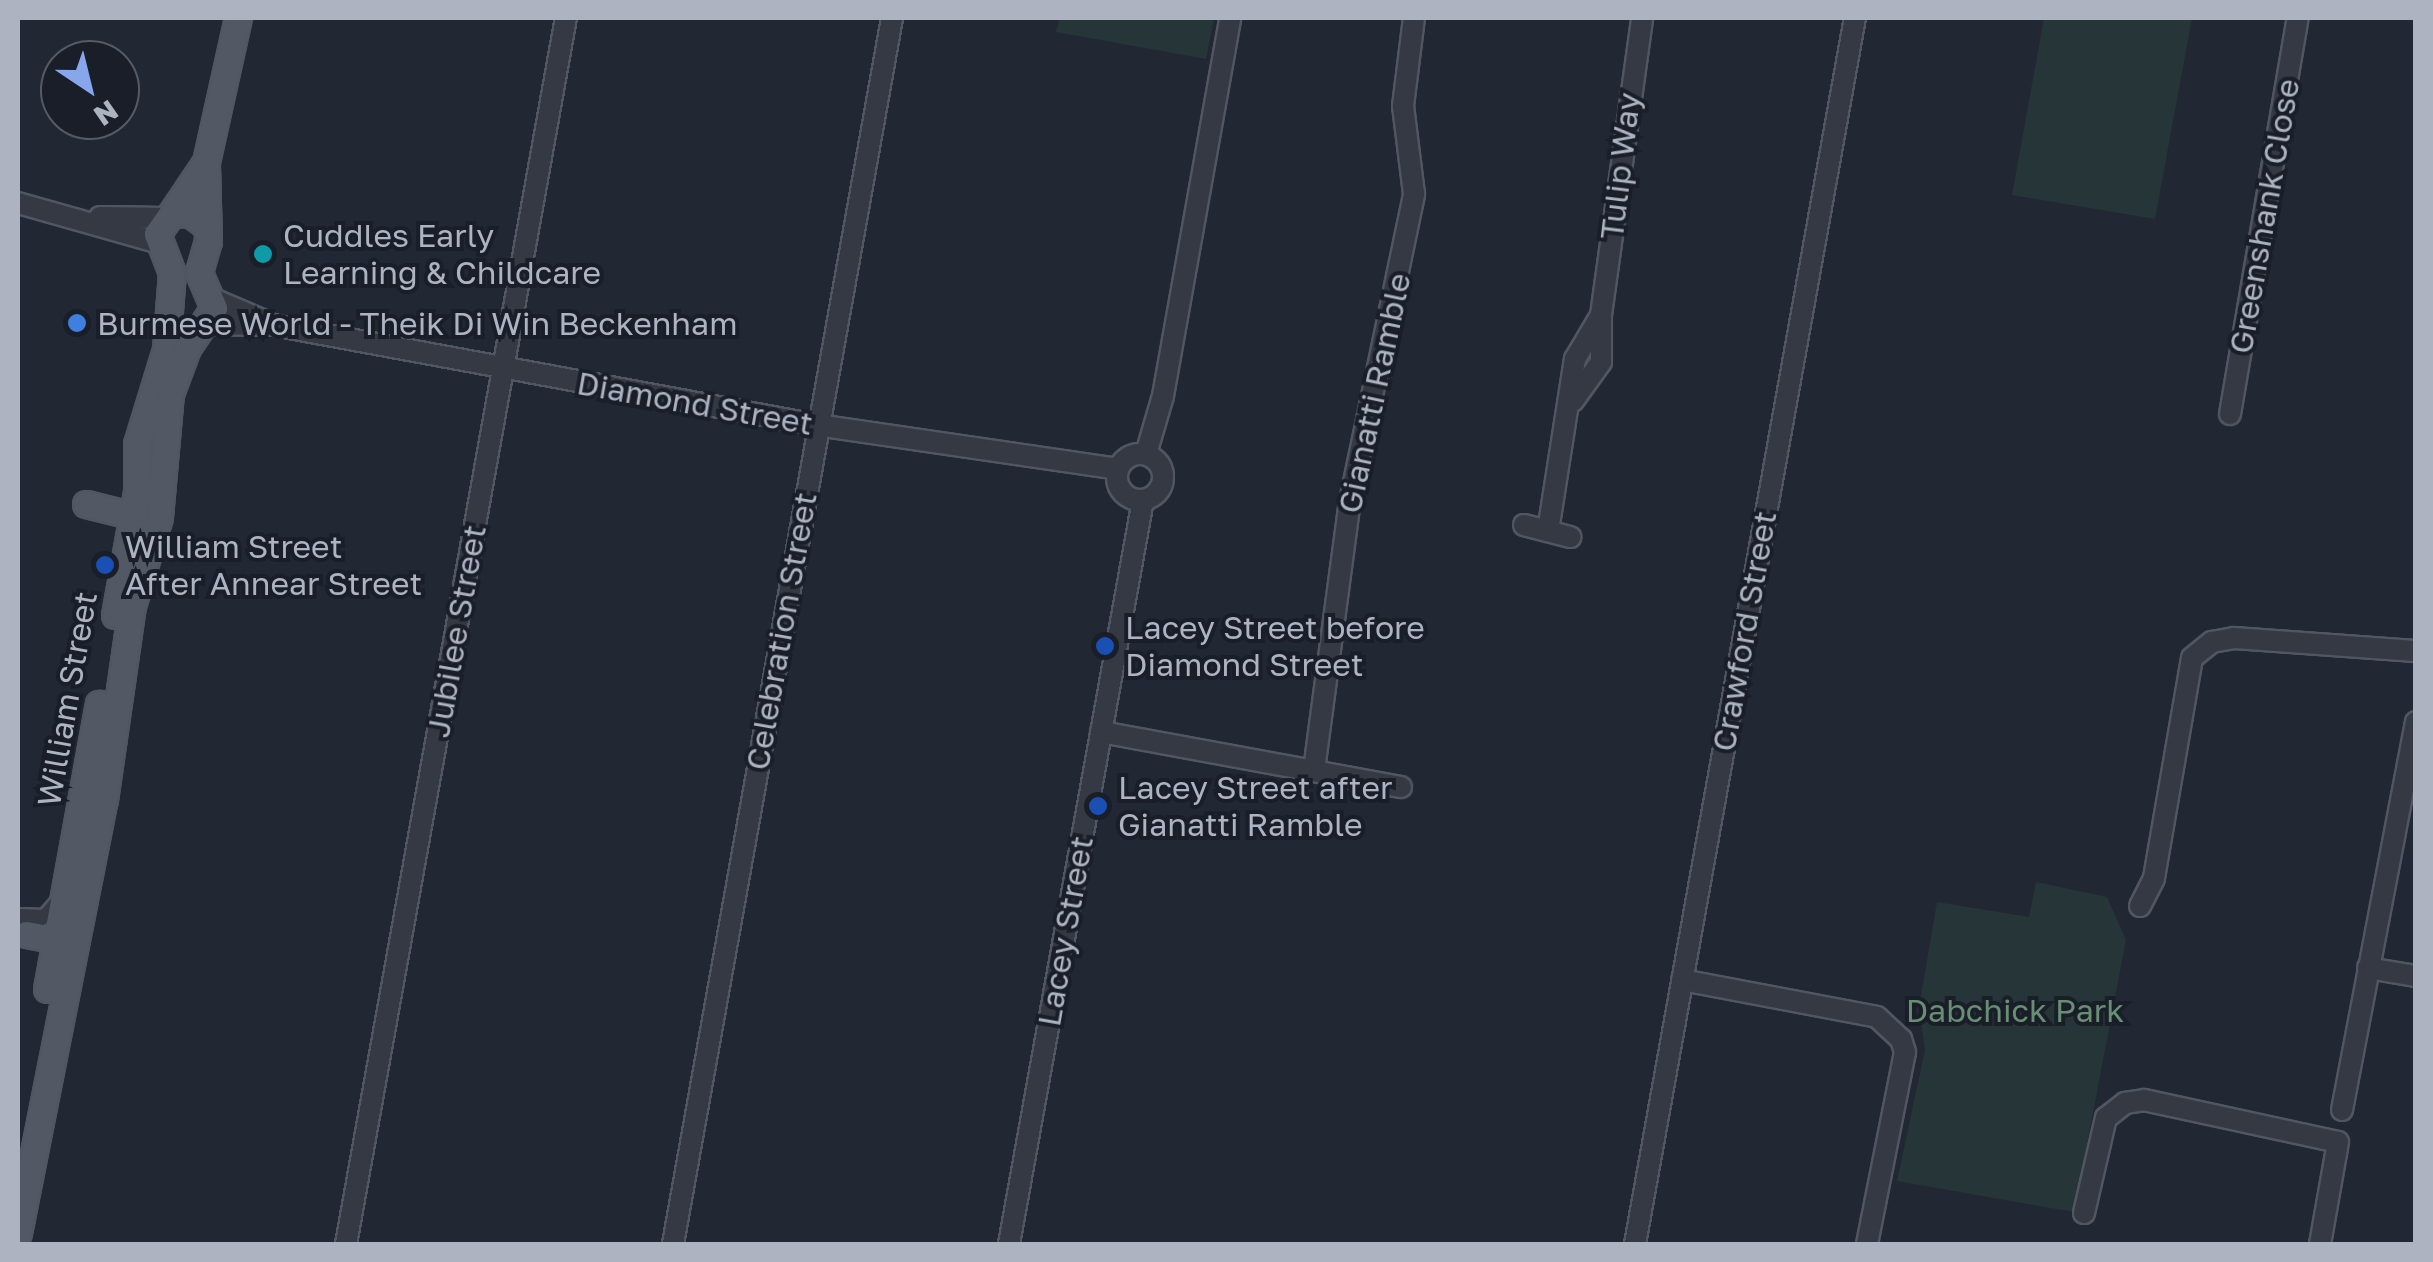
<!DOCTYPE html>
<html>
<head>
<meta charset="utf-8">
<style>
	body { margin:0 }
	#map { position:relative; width:2433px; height:1262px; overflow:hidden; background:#212733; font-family:"Golos Text",sans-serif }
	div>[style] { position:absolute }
	.green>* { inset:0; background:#263638 }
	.roads { filter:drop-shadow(2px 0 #515662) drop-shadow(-2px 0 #515662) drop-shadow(0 2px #515662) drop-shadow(0 -2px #515662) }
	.minor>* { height:20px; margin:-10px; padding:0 10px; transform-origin:10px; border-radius:10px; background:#343944 }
	.minor>.ring { margin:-10px; padding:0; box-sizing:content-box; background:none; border:20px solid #343944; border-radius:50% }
	.major>* { height:25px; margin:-12.5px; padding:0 12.5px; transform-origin:12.5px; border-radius:12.5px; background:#525864 }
	.dots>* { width:28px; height:28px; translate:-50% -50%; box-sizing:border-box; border:5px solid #191e28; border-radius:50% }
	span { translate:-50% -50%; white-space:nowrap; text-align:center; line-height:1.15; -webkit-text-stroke:8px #191e28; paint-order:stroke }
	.street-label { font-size:32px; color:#aeb3c1 }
	.poi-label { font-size:32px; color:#aeb3c1 }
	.left { translate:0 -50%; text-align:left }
	.park-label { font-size:32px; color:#688e74 }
	.frame { position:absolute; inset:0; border:20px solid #aeb3c1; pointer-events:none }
	.north { position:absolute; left:40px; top:40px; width:100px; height:100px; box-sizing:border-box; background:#191e28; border:2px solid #555a65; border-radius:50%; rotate:145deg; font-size:28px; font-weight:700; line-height:40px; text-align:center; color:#aeb3c1 }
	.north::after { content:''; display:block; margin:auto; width:35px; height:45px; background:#88a6ec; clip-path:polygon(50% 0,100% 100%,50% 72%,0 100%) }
</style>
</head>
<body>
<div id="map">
	<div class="green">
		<div style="clip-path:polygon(1060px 18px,1214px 18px,1206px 59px,1056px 32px)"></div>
		<div style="clip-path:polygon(2044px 18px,2192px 18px,2155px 219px,2012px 195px)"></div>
		<div style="clip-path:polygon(2036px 882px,2107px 897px,2126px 940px,2074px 1212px,1897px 1181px,1925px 1050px,1919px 1007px,1937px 902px,2029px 917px)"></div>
	</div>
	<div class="roads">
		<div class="minor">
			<div style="left:18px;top:203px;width:143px;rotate:15.8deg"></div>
			<div style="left:100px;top:217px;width:65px;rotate:0.9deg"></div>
			<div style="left:213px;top:299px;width:59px;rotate:23.1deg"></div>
			<div style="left:205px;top:324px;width:68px;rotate:0.8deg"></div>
			<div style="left:273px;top:325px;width:553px;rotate:10.42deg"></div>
			<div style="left:817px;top:425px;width:304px;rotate:8.3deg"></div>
			<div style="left:1573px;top:401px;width:48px;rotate:-54.3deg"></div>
			<div style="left:1601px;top:362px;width:47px;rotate:-90deg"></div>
			<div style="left:1601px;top:315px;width:300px;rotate:-82.1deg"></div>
			<div style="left:2230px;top:414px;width:402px;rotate:-80.3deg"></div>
			<div class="ring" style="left:1117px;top:454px;width:26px;height:26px"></div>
			<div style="left:1146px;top:454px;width:60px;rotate:-73.7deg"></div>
			<div style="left:1163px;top:396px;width:384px;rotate:-79.9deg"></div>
			<div style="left:1524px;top:525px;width:48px;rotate:14.6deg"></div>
			<div style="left:1548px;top:531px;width:174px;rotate:-81.1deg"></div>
			<div style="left:1575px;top:359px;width:49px;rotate:-59.2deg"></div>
			<div style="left:1101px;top:732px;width:305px;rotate:10.4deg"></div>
			<div style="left:1314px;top:770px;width:266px;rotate:-82.4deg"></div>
			<div style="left:1349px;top:506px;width:319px;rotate:-78.2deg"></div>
			<div style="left:1414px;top:194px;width:89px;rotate:-97.1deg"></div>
			<div style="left:1403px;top:106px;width:89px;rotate:-82.9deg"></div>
			<div style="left:2140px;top:906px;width:31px;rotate:-63deg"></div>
			<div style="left:2154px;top:878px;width:223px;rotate:-80.2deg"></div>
			<div style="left:2192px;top:658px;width:26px;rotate:-39deg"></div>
			<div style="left:2212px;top:642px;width:22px;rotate:-10deg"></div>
			<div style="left:2234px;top:638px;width:182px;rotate:4.1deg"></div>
			<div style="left:18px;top:919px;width:28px;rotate:2deg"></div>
			<div style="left:46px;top:920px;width:28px;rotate:-49deg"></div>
			<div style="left:2368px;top:968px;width:49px;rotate:9.5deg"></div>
			<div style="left:1682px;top:980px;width:198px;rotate:10.7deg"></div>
			<div style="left:1877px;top:1017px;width:33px;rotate:43deg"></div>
			<div style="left:1901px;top:1039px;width:14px;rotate:73deg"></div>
			<div style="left:1905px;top:1052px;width:196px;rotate:101.2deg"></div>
			<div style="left:2342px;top:1110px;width:395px;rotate:-79.2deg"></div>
			<div style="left:2084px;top:1213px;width:98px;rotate:-77deg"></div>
			<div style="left:2106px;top:1118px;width:24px;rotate:-38deg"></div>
			<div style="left:2125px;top:1103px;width:19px;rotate:-9deg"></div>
			<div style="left:2144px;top:1100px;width:198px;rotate:12.2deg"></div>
			<div style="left:2338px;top:1142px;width:104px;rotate:100deg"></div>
			<div style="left:346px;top:1244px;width:1246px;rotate:-79.83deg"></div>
			<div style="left:673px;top:1244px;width:1245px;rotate:-79.87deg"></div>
			<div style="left:1009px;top:1244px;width:756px;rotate:-79.79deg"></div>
			<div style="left:1635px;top:1244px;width:1246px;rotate:-79.83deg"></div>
		</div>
		<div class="major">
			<div style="left:171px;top:214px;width:63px;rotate:-56.1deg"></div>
			<div style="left:206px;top:162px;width:148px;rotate:-77.5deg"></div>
			<div style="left:86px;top:504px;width:45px;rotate:14deg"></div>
			<div style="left:130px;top:515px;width:19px;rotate:-21deg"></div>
			<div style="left:115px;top:615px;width:126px;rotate:-79.9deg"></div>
			<div style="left:137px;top:491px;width:47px;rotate:-90deg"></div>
			<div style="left:137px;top:444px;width:99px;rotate:-73deg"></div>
			<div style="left:166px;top:349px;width:76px;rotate:-85.5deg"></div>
			<div style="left:172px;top:273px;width:42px;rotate:-111deg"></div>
			<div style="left:157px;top:234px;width:24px;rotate:-55deg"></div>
			<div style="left:171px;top:214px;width:18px;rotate:-3deg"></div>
			<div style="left:189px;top:213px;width:19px;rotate:36deg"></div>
			<div style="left:26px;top:934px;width:20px;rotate:11deg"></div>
			<div style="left:46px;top:938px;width:24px;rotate:-36deg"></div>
			<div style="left:47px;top:989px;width:290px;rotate:-79.7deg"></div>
			<div style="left:18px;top:1233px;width:441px;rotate:-78.8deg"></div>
			<div style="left:104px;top:800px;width:196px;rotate:-81.8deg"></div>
			<div style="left:132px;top:606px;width:93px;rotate:-73.1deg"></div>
			<div style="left:159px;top:517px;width:123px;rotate:-84.9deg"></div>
			<div style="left:170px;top:394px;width:49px;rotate:-69.7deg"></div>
			<div style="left:187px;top:348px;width:48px;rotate:-56deg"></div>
			<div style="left:214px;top:308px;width:39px;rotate:-113deg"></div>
			<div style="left:199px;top:272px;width:32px;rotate:-74deg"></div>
			<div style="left:208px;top:241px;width:79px;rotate:-91.5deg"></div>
		</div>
	</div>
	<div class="dots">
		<div style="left:263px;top:254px;background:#0f9aa8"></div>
		<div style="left:77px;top:323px;background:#3f7fe0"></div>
		<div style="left:105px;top:565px;background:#1a4fb4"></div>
		<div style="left:1105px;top:646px;background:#1a4fb4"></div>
		<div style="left:1098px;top:806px;background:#1a4fb4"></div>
	</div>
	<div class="street-label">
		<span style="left:1620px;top:166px;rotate:-83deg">Tulip Way</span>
		<span style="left:2264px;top:216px;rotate:-80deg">Greenshank Close</span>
		<span style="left:1374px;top:393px;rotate:-78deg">Gianatti Ramble</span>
		<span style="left:695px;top:403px;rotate:10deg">Diamond Street</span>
		<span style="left:456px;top:631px;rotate:-80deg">Jubilee Street</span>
		<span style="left:781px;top:631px;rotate:-80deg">Celebration Street</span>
		<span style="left:1744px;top:631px;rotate:-80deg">Crawford Street</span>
		<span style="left:67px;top:699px;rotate:-80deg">William Street</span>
		<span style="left:1065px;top:931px;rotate:-80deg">Lacey Street</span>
	</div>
	<div class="poi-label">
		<span class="left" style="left:283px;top:254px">Cuddles Early<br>Learning &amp; Childcare</span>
		<span class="left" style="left:97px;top:323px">Burmese World - Theik Di Win Beckenham</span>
		<span class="left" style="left:125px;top:565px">William Street<br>After Annear Street</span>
		<span class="left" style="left:1125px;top:646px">Lacey Street before<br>Diamond Street</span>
		<span class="left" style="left:1118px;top:806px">Lacey Street after<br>Gianatti Ramble</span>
	</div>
	<div class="park-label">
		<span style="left:2015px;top:1010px">Dabchick Park</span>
	</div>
	<div class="frame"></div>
	<div class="north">N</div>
</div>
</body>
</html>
